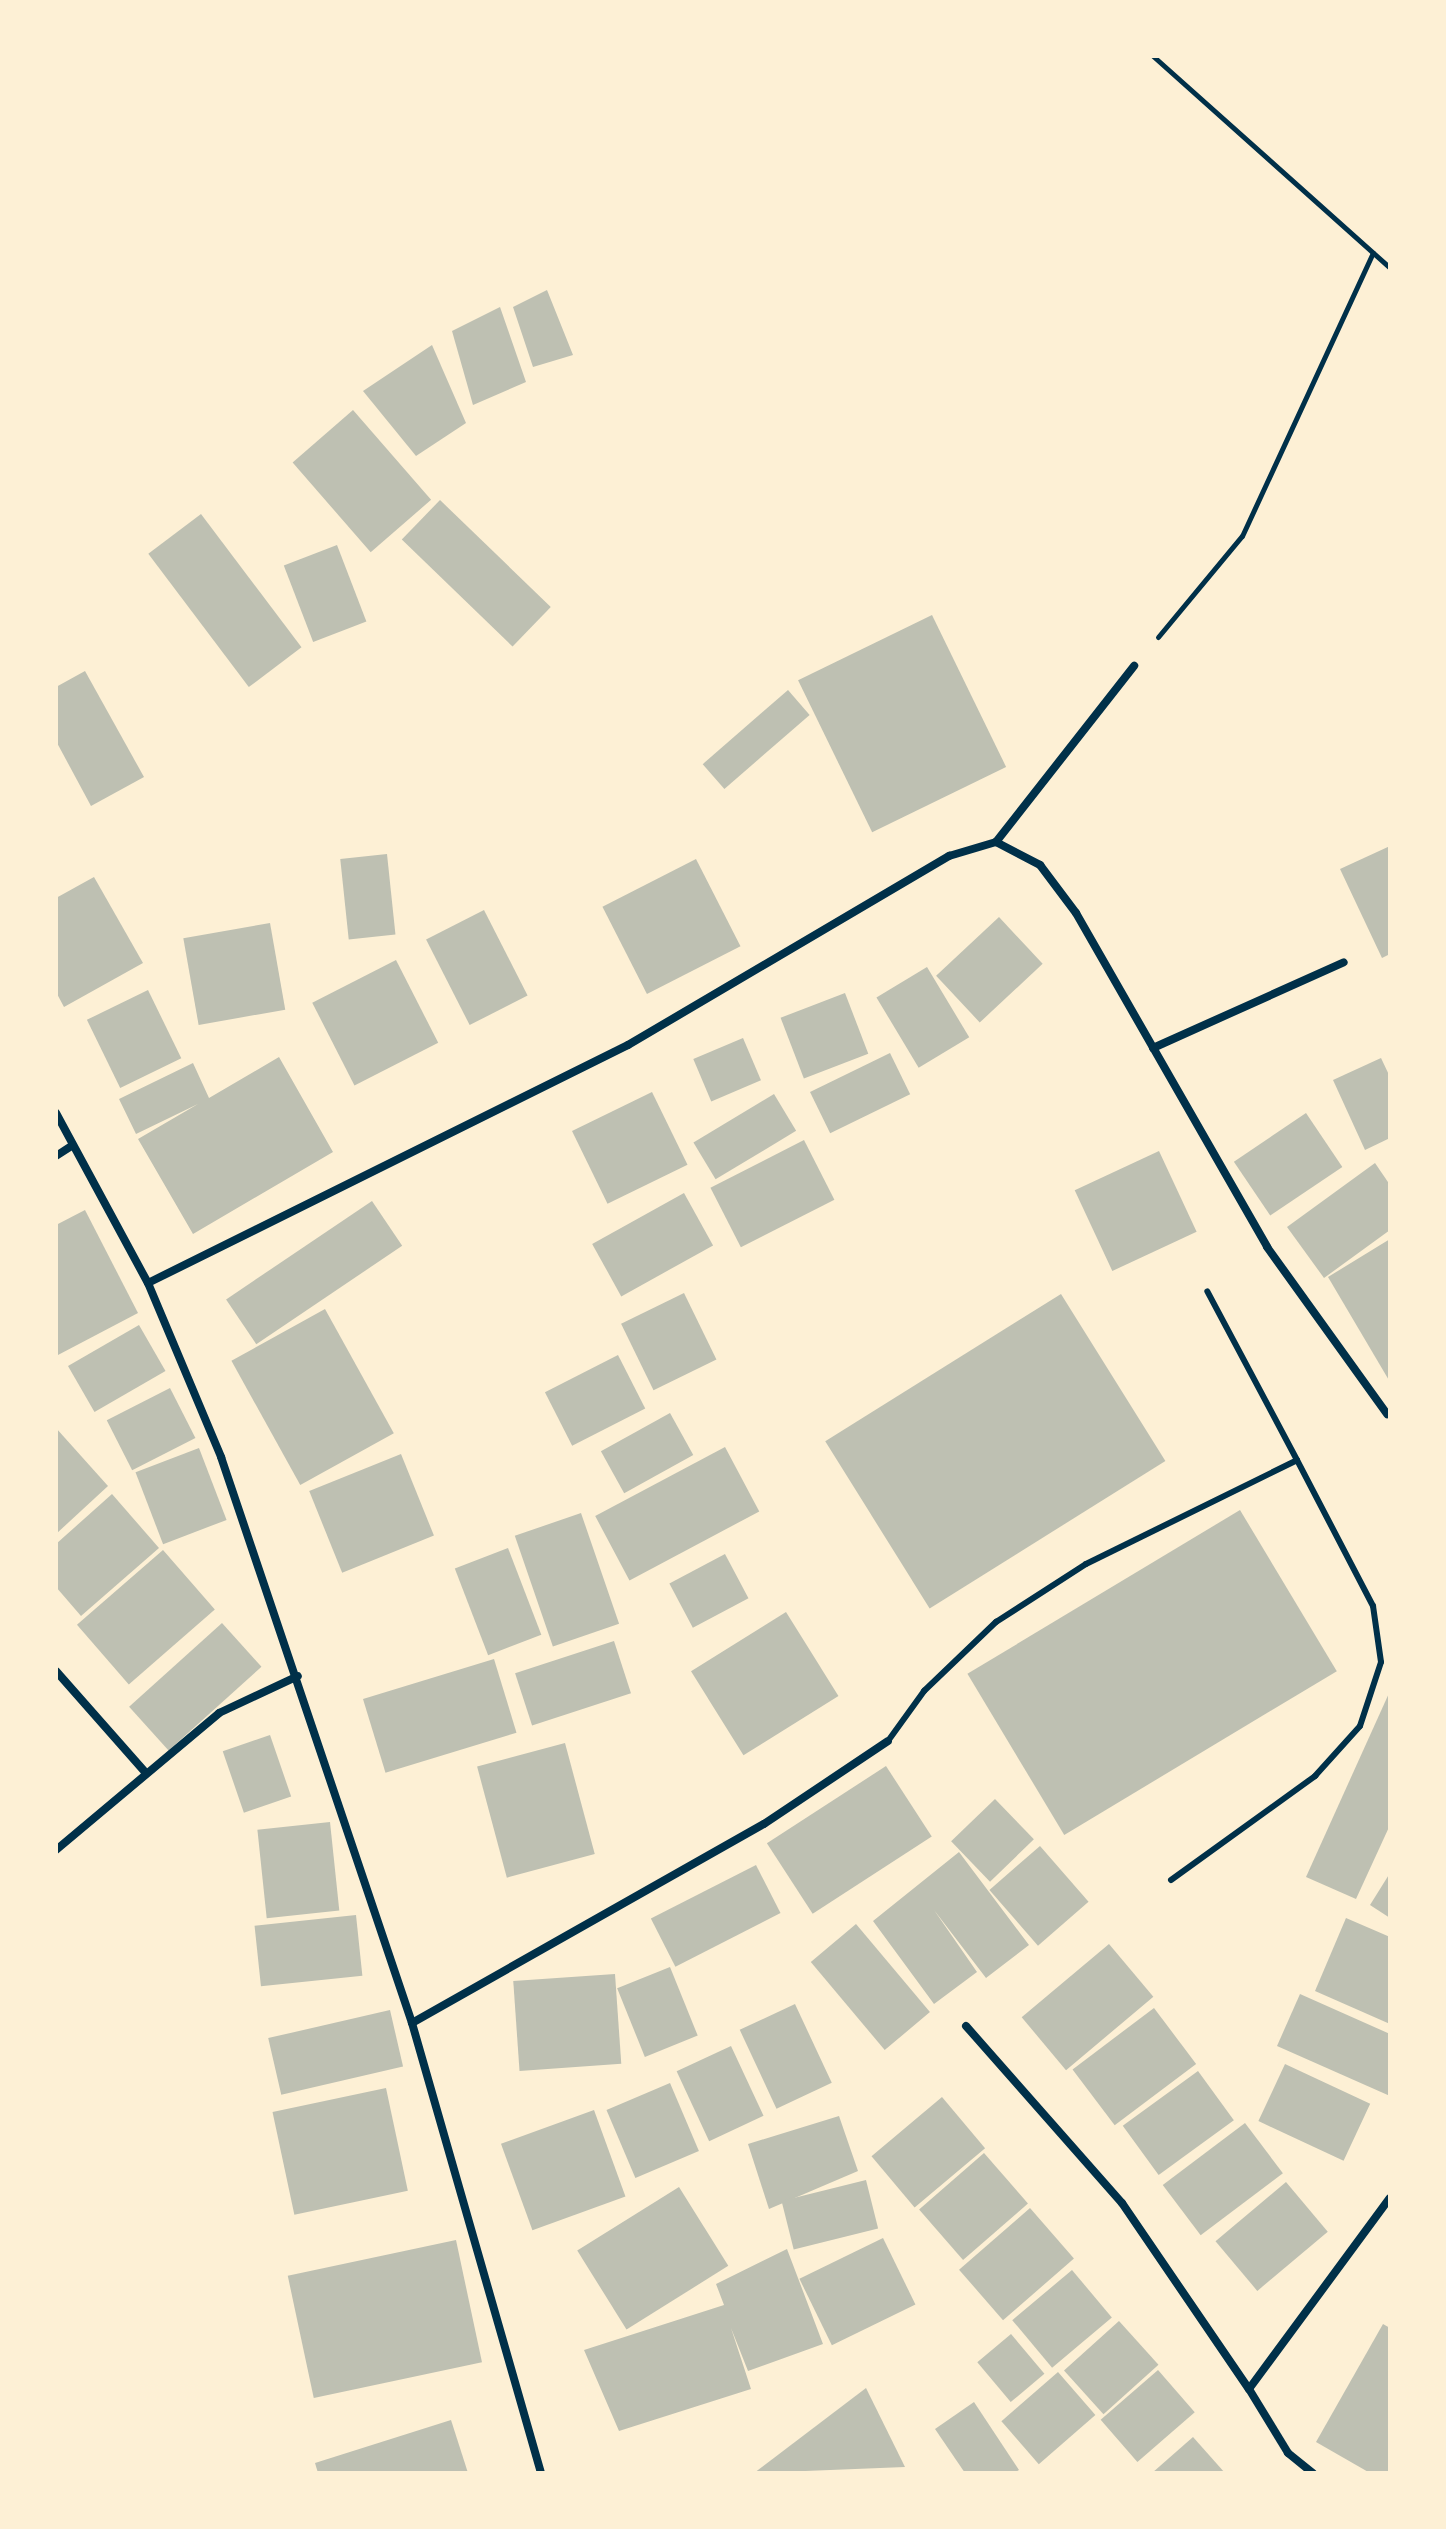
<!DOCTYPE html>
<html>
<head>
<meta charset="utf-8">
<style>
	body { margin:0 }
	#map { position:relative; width:1446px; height:2529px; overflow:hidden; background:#fdf0d5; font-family:"PT Sans Narrow",sans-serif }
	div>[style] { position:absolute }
	.building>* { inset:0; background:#bec0b2; transform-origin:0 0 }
	.path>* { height:5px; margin:-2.5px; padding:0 2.5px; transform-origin:2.5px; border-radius:2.5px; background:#003049 }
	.service>* { height:6px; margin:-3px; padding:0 3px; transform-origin:3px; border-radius:3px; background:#003049 }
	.minor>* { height:8px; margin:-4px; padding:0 4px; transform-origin:4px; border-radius:4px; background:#003049 }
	span { translate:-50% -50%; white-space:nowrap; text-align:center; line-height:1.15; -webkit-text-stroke:6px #fdf0d5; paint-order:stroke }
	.frame { position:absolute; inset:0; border:58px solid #fdf0d5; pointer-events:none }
</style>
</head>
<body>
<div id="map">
	<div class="building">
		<div style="clip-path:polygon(547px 290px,573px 355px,533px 367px,513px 307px)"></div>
		<div style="clip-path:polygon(500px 307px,526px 382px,473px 405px,452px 331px)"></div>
		<div style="clip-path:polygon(432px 345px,466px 423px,416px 456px,363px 391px)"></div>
		<div style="left:353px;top:410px;width:119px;height:80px;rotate:49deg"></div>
		<div style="left:440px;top:500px;width:154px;height:55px;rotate:44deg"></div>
		<div style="left:201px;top:514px;width:167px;height:66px;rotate:53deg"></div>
		<div style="left:337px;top:545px;width:82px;height:57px;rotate:69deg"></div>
		<div style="left:932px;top:615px;width:169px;height:149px;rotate:64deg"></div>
		<div style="clip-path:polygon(85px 671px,144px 777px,91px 806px,56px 741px,56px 687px)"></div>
		<div style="left:788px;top:690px;width:33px;height:113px;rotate:49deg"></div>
		<div style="clip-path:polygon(1390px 846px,1390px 954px,1382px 958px,1340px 869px)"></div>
		<div style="left:387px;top:854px;width:81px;height:47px;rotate:84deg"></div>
		<div style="left:696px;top:859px;width:98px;height:105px;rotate:63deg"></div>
		<div style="clip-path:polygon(94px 877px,143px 963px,64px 1007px,56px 992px,56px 898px)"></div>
		<div style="left:484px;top:910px;width:96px;height:65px;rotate:63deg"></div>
		<div style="left:999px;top:917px;width:64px;height:86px;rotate:47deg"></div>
		<div style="left:270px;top:923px;width:88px;height:88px;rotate:80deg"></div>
		<div style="left:396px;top:960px;width:93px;height:94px;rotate:63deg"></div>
		<div style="left:927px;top:967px;width:82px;height:59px;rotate:59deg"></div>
		<div style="left:148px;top:990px;width:76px;height:68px;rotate:64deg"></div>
		<div style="left:845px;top:993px;width:65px;height:69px;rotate:69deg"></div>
		<div style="left:743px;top:1038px;width:46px;height:54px;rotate:67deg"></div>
		<div style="left:890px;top:1053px;width:46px;height:89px;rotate:64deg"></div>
		<div style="clip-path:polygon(279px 1057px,333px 1152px,193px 1234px,138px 1139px,198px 1104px,136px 1134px,119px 1099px,193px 1063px,209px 1098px)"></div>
		<div style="clip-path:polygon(1381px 1058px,1390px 1077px,1390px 1138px,1365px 1150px,1333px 1080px)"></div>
		<div style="left:652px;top:1092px;width:81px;height:89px;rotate:64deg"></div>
		<div style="left:774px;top:1094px;width:43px;height:94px;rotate:59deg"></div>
		<div style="left:1306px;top:1113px;width:65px;height:87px;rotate:56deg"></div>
		<div style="left:804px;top:1140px;width:67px;height:105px;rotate:63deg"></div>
		<div style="left:1159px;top:1151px;width:89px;height:93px;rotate:65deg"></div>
		<div style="clip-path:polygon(1375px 1163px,1390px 1185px,1390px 1230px,1324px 1278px,1287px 1227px)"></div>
		<div style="left:684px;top:1193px;width:60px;height:105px;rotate:61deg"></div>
		<div style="left:372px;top:1201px;width:54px;height:176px;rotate:56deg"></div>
		<div style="clip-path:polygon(85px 1210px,138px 1313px,58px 1355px,56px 1225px)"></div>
		<div style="clip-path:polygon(1390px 1239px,1390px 1382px,1328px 1277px)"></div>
		<div style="left:684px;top:1293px;width:74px;height:70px;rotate:64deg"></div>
		<div style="left:1061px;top:1294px;width:197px;height:278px;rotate:58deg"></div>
		<div style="left:325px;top:1309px;width:142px;height:107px;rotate:61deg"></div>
		<div style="left:139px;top:1325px;width:53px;height:82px;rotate:60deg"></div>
		<div style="left:618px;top:1355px;width:60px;height:82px;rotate:63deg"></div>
		<div style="left:170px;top:1388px;width:56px;height:71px;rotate:63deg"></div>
		<div style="left:670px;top:1413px;width:48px;height:79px;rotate:61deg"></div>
		<div style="clip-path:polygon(56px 1428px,108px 1486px,56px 1534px)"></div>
		<div style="left:725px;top:1447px;width:73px;height:147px;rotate:62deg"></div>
		<div style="left:199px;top:1448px;width:77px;height:68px;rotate:69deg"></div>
		<div style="left:401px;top:1454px;width:88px;height:99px;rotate:68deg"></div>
		<div style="clip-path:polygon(112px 1494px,159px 1548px,81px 1616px,56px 1587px,56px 1544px)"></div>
		<div style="left:1240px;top:1510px;width:188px;height:318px;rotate:59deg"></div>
		<div style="left:581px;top:1513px;width:117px;height:70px;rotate:71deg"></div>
		<div style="left:508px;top:1548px;width:93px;height:57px;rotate:69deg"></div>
		<div style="left:163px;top:1550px;width:79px;height:114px;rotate:49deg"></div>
		<div style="left:725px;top:1554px;width:50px;height:63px;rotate:62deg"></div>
		<div style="left:786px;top:1612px;width:99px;height:112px;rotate:58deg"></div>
		<div style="left:222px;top:1623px;width:59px;height:125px;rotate:48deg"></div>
		<div style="left:614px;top:1641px;width:55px;height:104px;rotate:72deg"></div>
		<div style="left:494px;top:1659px;width:77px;height:137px;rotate:73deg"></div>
		<div style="clip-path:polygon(1390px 1691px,1390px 1825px,1356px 1899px,1306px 1877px)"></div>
		<div style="left:270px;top:1735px;width:65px;height:50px;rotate:71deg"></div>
		<div style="left:565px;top:1743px;width:115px;height:91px;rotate:75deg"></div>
		<div style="left:886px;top:1766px;width:84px;height:142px;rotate:57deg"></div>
		<div style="left:995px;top:1799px;width:56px;height:61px;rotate:46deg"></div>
		<div style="left:330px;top:1822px;width:89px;height:73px;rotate:84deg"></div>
		<div style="left:1040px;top:1846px;width:74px;height:67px;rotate:49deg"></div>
		<div style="clip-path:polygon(959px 1852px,1029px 1945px,986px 1978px,934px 1910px,977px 1972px,934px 2004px,873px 1921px)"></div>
		<div style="left:756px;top:1865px;width:54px;height:118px;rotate:63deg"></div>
		<div style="clip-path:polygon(1390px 1873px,1390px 1918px,1370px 1905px)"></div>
		<div style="left:356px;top:1915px;width:61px;height:102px;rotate:84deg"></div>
		<div style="clip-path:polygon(1346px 1918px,1390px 1937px,1390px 2024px,1315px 1991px)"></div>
		<div style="left:856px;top:1924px;width:115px;height:59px;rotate:50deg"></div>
		<div style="left:1109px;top:1944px;width:69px;height:114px;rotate:50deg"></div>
		<div style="left:670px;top:1967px;width:74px;height:57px;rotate:68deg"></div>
		<div style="left:615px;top:1974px;width:90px;height:102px;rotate:86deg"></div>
		<div style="clip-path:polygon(1300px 1994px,1390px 2034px,1390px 2096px,1277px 2046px)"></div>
		<div style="left:795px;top:2004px;width:87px;height:61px;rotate:65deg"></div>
		<div style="left:1154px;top:2008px;width:70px;height:102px;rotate:53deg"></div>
		<div style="left:390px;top:2010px;width:58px;height:125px;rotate:77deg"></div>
		<div style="left:731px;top:2046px;width:77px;height:60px;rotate:65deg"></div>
		<div style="left:1285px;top:2064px;width:94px;height:63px;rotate:25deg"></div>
		<div style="left:1198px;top:2071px;width:61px;height:93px;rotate:54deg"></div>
		<div style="left:670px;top:2083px;width:74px;height:69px;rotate:67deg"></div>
		<div style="left:386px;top:2088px;width:105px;height:116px;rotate:78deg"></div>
		<div style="left:942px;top:2097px;width:67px;height:92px;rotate:50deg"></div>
		<div style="left:594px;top:2110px;width:92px;height:99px;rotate:70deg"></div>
		<div style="clip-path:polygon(839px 2116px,858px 2171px,769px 2209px,748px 2144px)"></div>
		<div style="left:1245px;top:2123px;width:63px;height:103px;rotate:53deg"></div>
		<div style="left:984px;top:2153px;width:67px;height:86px;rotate:49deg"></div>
		<div style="left:866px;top:2180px;width:50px;height:87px;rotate:76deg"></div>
		<div style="left:1286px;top:2182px;width:65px;height:92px;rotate:50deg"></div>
		<div style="left:679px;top:2187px;width:93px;height:120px;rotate:58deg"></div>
		<div style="left:1030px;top:2208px;width:67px;height:94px;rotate:49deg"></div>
		<div style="left:883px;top:2238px;width:74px;height:93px;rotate:64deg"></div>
		<div style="left:456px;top:2240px;width:125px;height:172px;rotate:78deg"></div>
		<div style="clip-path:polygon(787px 2249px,823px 2344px,748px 2371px,731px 2328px,751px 2389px,619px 2431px,584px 2350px,724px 2305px,716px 2284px)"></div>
		<div style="left:1072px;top:2270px;width:62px;height:78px;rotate:50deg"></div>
		<div style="left:1119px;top:2321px;width:59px;height:74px;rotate:48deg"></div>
		<div style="clip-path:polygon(1383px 2324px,1390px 2328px,1390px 2473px,1370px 2473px,1316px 2442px)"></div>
		<div style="left:1011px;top:2334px;width:52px;height:44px;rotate:50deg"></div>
		<div style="left:1158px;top:2370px;width:56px;height:76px;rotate:49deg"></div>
		<div style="left:1058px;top:2372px;width:57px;height:75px;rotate:49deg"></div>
		<div style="clip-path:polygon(866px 2388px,905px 2467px,754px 2473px)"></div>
		<div style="clip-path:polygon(974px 2402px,1019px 2470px,1014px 2473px,965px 2473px,935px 2429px)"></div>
		<div style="clip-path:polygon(451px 2420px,468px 2473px,318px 2473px,315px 2463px)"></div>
		<div style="clip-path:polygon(1193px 2437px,1225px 2473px,1152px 2473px)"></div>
	</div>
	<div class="path">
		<div style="left:1153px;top:56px;width:318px;rotate:41.8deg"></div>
		<div style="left:1158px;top:637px;width:131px;rotate:-50.3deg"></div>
		<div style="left:1242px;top:536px;width:312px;rotate:-65.2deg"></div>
	</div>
	<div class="service">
		<div style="left:888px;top:1741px;width:62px;rotate:-54.2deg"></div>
		<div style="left:924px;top:1691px;width:100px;rotate:-43.8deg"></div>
		<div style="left:996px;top:1622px;width:107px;rotate:-32.8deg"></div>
		<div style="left:1086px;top:1564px;width:235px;rotate:-26.2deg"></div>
		<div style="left:1297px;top:1460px;width:191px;rotate:-118deg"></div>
		<div style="left:1171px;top:1880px;width:178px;rotate:-35.8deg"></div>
		<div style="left:1315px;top:1776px;width:67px;rotate:-48deg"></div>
		<div style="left:1360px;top:1726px;width:67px;rotate:-71.8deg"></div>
		<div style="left:1381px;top:1662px;width:57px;rotate:-98.1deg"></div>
		<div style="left:1373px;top:1606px;width:165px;rotate:-117.5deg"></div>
	</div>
	<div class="minor">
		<div style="left:996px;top:842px;width:224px;rotate:-51.9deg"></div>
		<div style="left:1153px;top:1048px;width:209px;rotate:-24.2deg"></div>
		<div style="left:56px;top:1113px;width:193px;rotate:61.6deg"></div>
		<div style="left:148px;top:1283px;width:189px;rotate:67.2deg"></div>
		<div style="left:221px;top:1457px;width:597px;rotate:71.35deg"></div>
		<div style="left:412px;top:2023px;width:468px;rotate:74deg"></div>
		<div style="left:56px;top:1156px;width:20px;rotate:-33deg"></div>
		<div style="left:148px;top:1283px;width:536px;rotate:-26.37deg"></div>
		<div style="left:628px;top:1045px;width:373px;rotate:-30.5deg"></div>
		<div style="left:949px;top:856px;width:49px;rotate:-16.6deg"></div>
		<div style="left:996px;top:842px;width:50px;rotate:27.6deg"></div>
		<div style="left:1040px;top:865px;width:60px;rotate:53.1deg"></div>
		<div style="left:1076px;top:913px;width:385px;rotate:60.2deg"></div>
		<div style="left:1267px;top:1247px;width:206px;rotate:54.3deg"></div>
		<div style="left:56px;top:1671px;width:135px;rotate:48.6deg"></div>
		<div style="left:56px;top:1850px;width:213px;rotate:-40deg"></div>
		<div style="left:219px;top:1713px;width:87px;rotate:-25.1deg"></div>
		<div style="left:412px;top:2023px;width:404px;rotate:-29.5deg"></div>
		<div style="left:764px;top:1824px;width:149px;rotate:-33.8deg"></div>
		<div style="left:966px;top:2026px;width:236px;rotate:48.6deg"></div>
		<div style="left:1122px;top:2203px;width:225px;rotate:55.7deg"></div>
		<div style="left:1249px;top:2389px;width:237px;rotate:-53.6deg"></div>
		<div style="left:1249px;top:2389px;width:75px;rotate:58.6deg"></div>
		<div style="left:1288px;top:2453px;width:32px;rotate:39deg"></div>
	</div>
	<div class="frame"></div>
</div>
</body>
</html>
